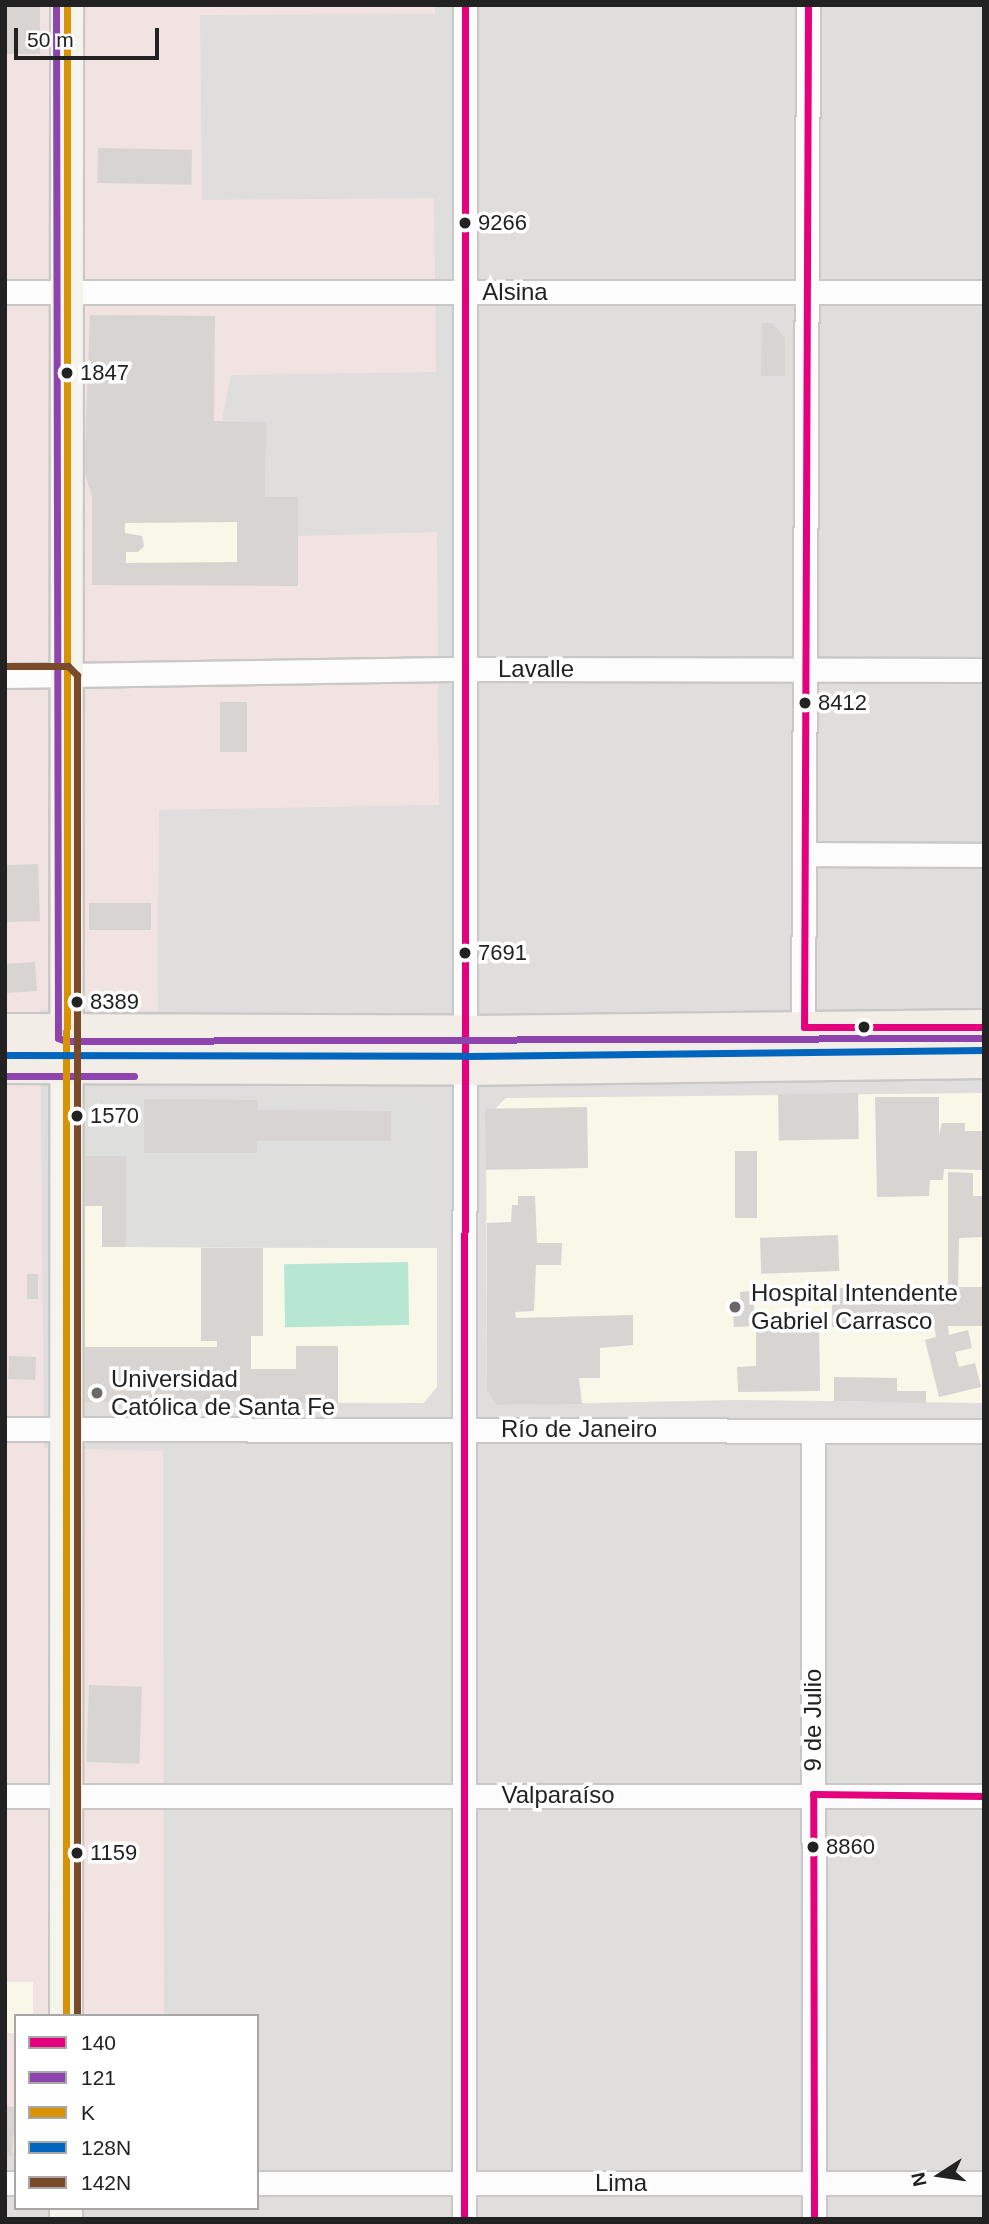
<!DOCTYPE html>
<html>
<head>
<meta charset="utf-8">
<style>
	body { margin:0 }
	#map { position:relative; width:989px; height:2224px; overflow:hidden; background:#f0eeeb; font-family:Arial,sans-serif }
	div>[style] { position:absolute }
	.residential>* { inset:0; background:#dfdedc }
	.commercial>* { inset:0; background:#f1e3e1 }
	.education>* { inset:0; background:#f8f7e8; transform-origin:0 0 }
	.religious>* { inset:0; background:#dededc }
	.pitch>* { inset:0; background:#b7e6d2; transform-origin:0 0 }
	.building>* { inset:0; background:#d7d4d2; transform-origin:0 0 }
	.roads { filter:drop-shadow(2px 0 #c9c8c7) drop-shadow(-2px 0 #c9c8c7) drop-shadow(0 2px #c9c8c7) drop-shadow(0 -2px #c9c8c7) }
	.minor>* { height:23px; margin:-11.5px; padding:0 11.5px; transform-origin:11.5px; border-radius:11.5px; background:#fdfcfc }
	.secondary>* { height:32px; margin:-16px; padding:0 16px; transform-origin:16px; border-radius:16px; background:#f4f4ed }
	.primary>* { height:35px; margin:-17.5px; padding:0 17.5px; transform-origin:17.5px; border-radius:17.5px; background:#f3ede7 }
	.bus-1>* { height:7px; margin:-3.5px; padding:0 3.5px; transform-origin:3.5px; border-radius:3.5px; background:#e5007d }
	.bus-2>* { height:7px; margin:-3.5px; padding:0 3.5px; transform-origin:3.5px; border-radius:3.5px; background:#8e44ad }
	.bus-3>* { height:7px; margin:-3.5px; padding:0 3.5px; transform-origin:3.5px; border-radius:3.5px; background:#d79205 }
	.bus-4>* { height:7px; margin:-3.5px; padding:0 3.5px; transform-origin:3.5px; border-radius:3.5px; background:#0065bd }
	.bus-5>* { height:7px; margin:-3.5px; padding:0 3.5px; transform-origin:3.5px; border-radius:3.5px; background:#7a4b2a }
	.dots>* { width:19px; height:19px; translate:-50% -50%; box-sizing:border-box; border:4px solid #fff; border-radius:50% }
	span { translate:-50% -50%; white-space:nowrap; text-align:center; line-height:1.15; -webkit-text-stroke:7px #fff; paint-order:stroke }
	.bus-label { font-size:22px; color:#222 }
	.left { translate:0 -50%; text-align:left }
	.street-label { font-size:24px; color:#222 }
	.poi-label { font-size:24px; color:#222 }
	.frame { position:absolute; inset:0; border:7px solid #222; pointer-events:none }
	.legend { position:absolute; left:14px; top:2014px; width:245px; height:196px; box-sizing:border-box; background:#fff; border:2px solid #a7a7a7; margin:0; padding:9px 12px; list-style:none; font-size:21px; color:#222 }
	.legend li { display:flex; align-items:center; gap:14px; height:35px }
	.legend b { width:35px; border:2px solid #a7a7a7 }
	.north { position:absolute; left:905px; top:2140px; width:70px; height:70px; -webkit-text-stroke:5px #fff; paint-order:stroke; rotate:258deg; font-size:19px; font-weight:700; line-height:28px; text-align:center; color:#222 }
	.north::after { content:''; display:block; margin:auto; width:24px; height:32px; background:#222; clip-path:polygon(50% 0,100% 100%,50% 72%,0 100%) }
	.scale { position:absolute; left:14px; top:28px; width:145px; height:32px; box-sizing:border-box; border:4px solid #222; border-top:0; padding-left:9px; font-size:21px; line-height:24px; white-space:nowrap; color:#222; -webkit-text-stroke:5px #fff; paint-order:stroke }
</style>
</head>
<body>
<div id="map">
	<div class="residential">
		<div style="clip-path:polygon(evenodd,5px 5px,984px 5px,984px 2219px,5px 2219px,5px 5px,16px 2016px,257px 2016px,257px 2208px,16px 2208px,16px 2016px)"></div>
	</div>
	<div class="commercial">
		<div style="clip-path:polygon(5px 5px,435px 5px,435px 14px,200px 15px,202px 200px,434px 198px,436px 372px,231px 375px,222px 420px,266px 422px,265px 497px,298px 497px,298px 536px,437px 532px,439px 805px,159px 810px,158px 1011px,40px 1010px,44px 1448px,163px 1451px,164px 2016px,16px 2016px,16px 2152px,5px 2151px)"></div>
	</div>
	<div class="education">
		<div style="left:92px;top:497px;width:206px;height:88px"></div>
		<div style="clip-path:polygon(984px 1093px,984px 1403px,735px 1400px,497px 1405px,487px 1391px,486px 1118px,506px 1098px)"></div>
		<div style="clip-path:polygon(102px 1156px,126px 1156px,126px 1247px,437px 1248px,437px 1387px,424px 1403px,85px 1402px,85px 1206px,102px 1206px)"></div>
		<div style="clip-path:polygon(5px 1982px,33px 1982px,33px 2016px,16px 2016px,16px 2033px,5px 2033px)"></div>
	</div>
	<div class="religious">
		<div style="clip-path:polygon(98px 1099px,437px 1100px,437px 1248px,126px 1247px,126px 1156px,85px 1156px,85px 1108px)"></div>
	</div>
	<div class="pitch">
		<div style="left:408px;top:1262px;width:63px;height:124px;rotate:89deg"></div>
	</div>
	<div class="building">
		<div style="left:5px;top:5px;width:35px;height:49px"></div>
		<div style="left:98px;top:148px;width:94px;height:35px;rotate:1deg"></div>
		<div style="clip-path:polygon(evenodd,90px 315px,215px 316px,214px 421px,266px 422px,265px 497px,298px 497px,298px 586px,92px 585px,92px 497px,84px 471px,90px 315px,237px 522px,237px 562px,126px 563px,126px 552px,138px 552px,144px 546px,142px 536px,125px 533px,125px 523px,237px 522px)"></div>
		<div style="clip-path:polygon(762px 323px,772px 323px,785px 338px,785px 376px,761px 376px)"></div>
		<div style="left:220px;top:702px;width:27px;height:50px"></div>
		<div style="left:38px;top:864px;width:57px;height:33px;rotate:88deg"></div>
		<div style="left:89px;top:903px;width:62px;height:27px"></div>
		<div style="left:35px;top:962px;width:29px;height:30px;rotate:86deg"></div>
		<div style="left:858px;top:1093px;width:46px;height:80px;rotate:89deg"></div>
		<div style="clip-path:polygon(875px 1097px,939px 1097px,939px 1135px,942px 1123px,965px 1123px,965px 1131px,984px 1131px,984px 1170px,944px 1169px,943px 1180px,930px 1180px,929px 1196px,877px 1197px)"></div>
		<div style="clip-path:polygon(144px 1099px,258px 1100px,258px 1110px,391px 1111px,391px 1141px,257px 1141px,257px 1153px,144px 1153px)"></div>
		<div style="left:587px;top:1107px;width:61px;height:102px;rotate:89deg"></div>
		<div style="left:735px;top:1151px;width:22px;height:67px"></div>
		<div style="clip-path:polygon(85px 1156px,126px 1156px,126px 1247px,102px 1247px,102px 1206px,85px 1206px)"></div>
		<div style="clip-path:polygon(948px 1172px,973px 1173px,973px 1196px,984px 1196px,984px 1237px,959px 1238px,958px 1287px,984px 1287px,984px 1326px,948px 1326px,949px 1335px,968px 1330px,972px 1348px,955px 1352px,959px 1367px,975px 1363px,981px 1387px,939px 1397px,925px 1340px,936px 1337px,934px 1326px,832px 1327px,832px 1288px,948px 1288px)"></div>
		<div style="clip-path:polygon(518px 1196px,535px 1196px,537px 1243px,562px 1243px,561px 1265px,536px 1265px,534px 1311px,515px 1312px,516px 1318px,633px 1315px,633px 1345px,600px 1348px,600px 1378px,579px 1378px,582px 1404px,497px 1405px,487px 1391px,487px 1223px,511px 1222px,512px 1205px,518px 1205px)"></div>
		<div style="left:838px;top:1235px;width:36px;height:78px;rotate:88deg"></div>
		<div style="clip-path:polygon(201px 1248px,263px 1248px,263px 1336px,251px 1336px,251px 1369px,296px 1369px,296px 1346px,338px 1346px,338px 1403px,85px 1402px,85px 1347px,217px 1347px,217px 1341px,201px 1341px)"></div>
		<div style="left:27px;top:1274px;width:11px;height:25px"></div>
		<div style="clip-path:polygon(753px 1291px,755px 1326px,734px 1327px,733px 1316px,741px 1316px,740px 1292px)"></div>
		<div style="clip-path:polygon(756px 1325px,819px 1325px,820px 1391px,738px 1392px,737px 1367px,756px 1366px)"></div>
		<div style="left:9px;top:1356px;width:27px;height:23px;rotate:2deg"></div>
		<div style="clip-path:polygon(834px 1377px,897px 1378px,897px 1391px,926px 1391px,926px 1403px,834px 1401px)"></div>
		<div style="left:89px;top:1685px;width:53px;height:77px;rotate:2deg"></div>
		<div style="left:5px;top:2106px;width:11px;height:49px;rotate:5deg"></div>
	</div>
	<div class="roads">
		<div class="minor">
			<div style="left:5px;top:292px;width:979px"></div>
			<div style="left:5px;top:676px;width:460px;rotate:-0.9deg"></div>
			<div style="left:465px;top:669px;width:519px;rotate:0.11deg"></div>
			<div style="left:804px;top:854px;width:180px;rotate:0.3deg"></div>
			<div style="left:803px;top:1042px;width:1037px;rotate:-89.72deg"></div>
			<div style="left:5px;top:1429px;width:979px;rotate:0.12deg"></div>
			<div style="left:813px;top:1431px;width:788px;rotate:89.93deg"></div>
			<div style="left:5px;top:1796px;width:979px"></div>
			<div style="left:5px;top:2183px;width:11px"></div>
			<div style="left:257px;top:2183px;width:727px"></div>
			<div style="left:464px;top:2219px;width:2214px;rotate:-89.97deg"></div>
		</div>
		<div class="secondary">
			<div style="left:66px;top:2016px;width:2011px;rotate:-89.97deg"></div>
			<div style="left:66px;top:2208px;width:11px;rotate:90deg"></div>
		</div>
		<div class="primary">
			<div style="left:5px;top:1031px;width:462px;rotate:0.2deg"></div>
			<div style="left:467px;top:1033px;width:517px;rotate:-0.66deg"></div>
			<div style="left:5px;top:1065px;width:462px;rotate:0.2deg"></div>
			<div style="left:467px;top:1067px;width:517px;rotate:-0.78deg"></div>
		</div>
	</div>
	<div class="bus-1">
		<div style="left:808px;top:5px;width:1022px;rotate:90.22deg"></div>
		<div style="left:804px;top:1027px;width:180px"></div>
		<div style="left:464px;top:2219px;width:2214px;rotate:-89.97deg"></div>
		<div style="left:814px;top:2219px;width:425px;rotate:-90.1deg"></div>
		<div style="left:813px;top:1794px;width:171px;rotate:0.7deg"></div>
	</div>
	<div class="bus-2">
		<div style="left:56px;top:5px;width:1033px;rotate:89.89deg"></div>
		<div style="left:58px;top:1038px;width:9px;rotate:21deg"></div>
		<div style="left:66px;top:1041px;width:918px;rotate:-0.19deg"></div>
		<div style="left:5px;top:1076px;width:129px"></div>
	</div>
	<div class="bus-3">
		<div style="left:66px;top:2016px;width:2011px;rotate:-89.97deg"></div>
	</div>
	<div class="bus-4">
		<div style="left:5px;top:1055px;width:462px;rotate:0.1deg"></div>
		<div style="left:467px;top:1056px;width:517px;rotate:-0.66deg"></div>
	</div>
	<div class="bus-5">
		<div style="left:5px;top:666px;width:63px"></div>
		<div style="left:68px;top:666px;width:13px;rotate:45deg"></div>
		<div style="left:77px;top:675px;width:1341px;rotate:90deg"></div>
	</div>
	<div class="dots">
		<div style="left:465px;top:223px;background:#222"></div>
		<div style="left:67px;top:373px;background:#222"></div>
		<div style="left:805px;top:703px;background:#222"></div>
		<div style="left:465px;top:953px;background:#222"></div>
		<div style="left:77px;top:1002px;background:#222"></div>
		<div style="left:864px;top:1027px;background:#222"></div>
		<div style="left:77px;top:1116px;background:#222"></div>
		<div style="left:735px;top:1307px;background:#6a6968"></div>
		<div style="left:97px;top:1393px;background:#6a6968"></div>
		<div style="left:813px;top:1847px;background:#222"></div>
		<div style="left:77px;top:1853px;background:#222"></div>
	</div>
	<div class="bus-label">
		<span class="left" style="left:478px;top:223px">9266</span>
		<span class="left" style="left:80px;top:373px">1847</span>
		<span class="left" style="left:818px;top:703px">8412</span>
		<span class="left" style="left:478px;top:953px">7691</span>
		<span class="left" style="left:90px;top:1002px">8389</span>
		<span class="left" style="left:90px;top:1116px">1570</span>
		<span class="left" style="left:826px;top:1847px">8860</span>
		<span class="left" style="left:90px;top:1853px">1159</span>
	</div>
	<div class="street-label">
		<span style="left:515px;top:292px">Alsina</span>
		<span style="left:536px;top:669px">Lavalle</span>
		<span style="left:579px;top:1429px">Río de Janeiro</span>
		<span style="left:813px;top:1720px;rotate:-90deg">9 de Julio</span>
		<span style="left:558px;top:1795px">Valparaíso</span>
		<span style="left:621px;top:2183px">Lima</span>
	</div>
	<div class="poi-label">
		<span class="left" style="left:751px;top:1307px">Hospital Intendente<br>Gabriel Carrasco</span>
		<span class="left" style="left:111px;top:1393px">Universidad<br>Católica de Santa Fe</span>
	</div>
	<div class="frame"></div>
	<ul class="legend">
	<li><b style="height:9px;background:#e5007d"></b>140</li>
	<li><b style="height:9px;background:#8e44ad"></b>121</li>
	<li><b style="height:9px;background:#d79205"></b>K</li>
	<li><b style="height:9px;background:#0065bd"></b>128N</li>
	<li><b style="height:9px;background:#7a4b2a"></b>142N</li>
	</ul>
	<div class="north">N</div>
	<div class="scale">50 m</div>
</div>
</body>
</html>
